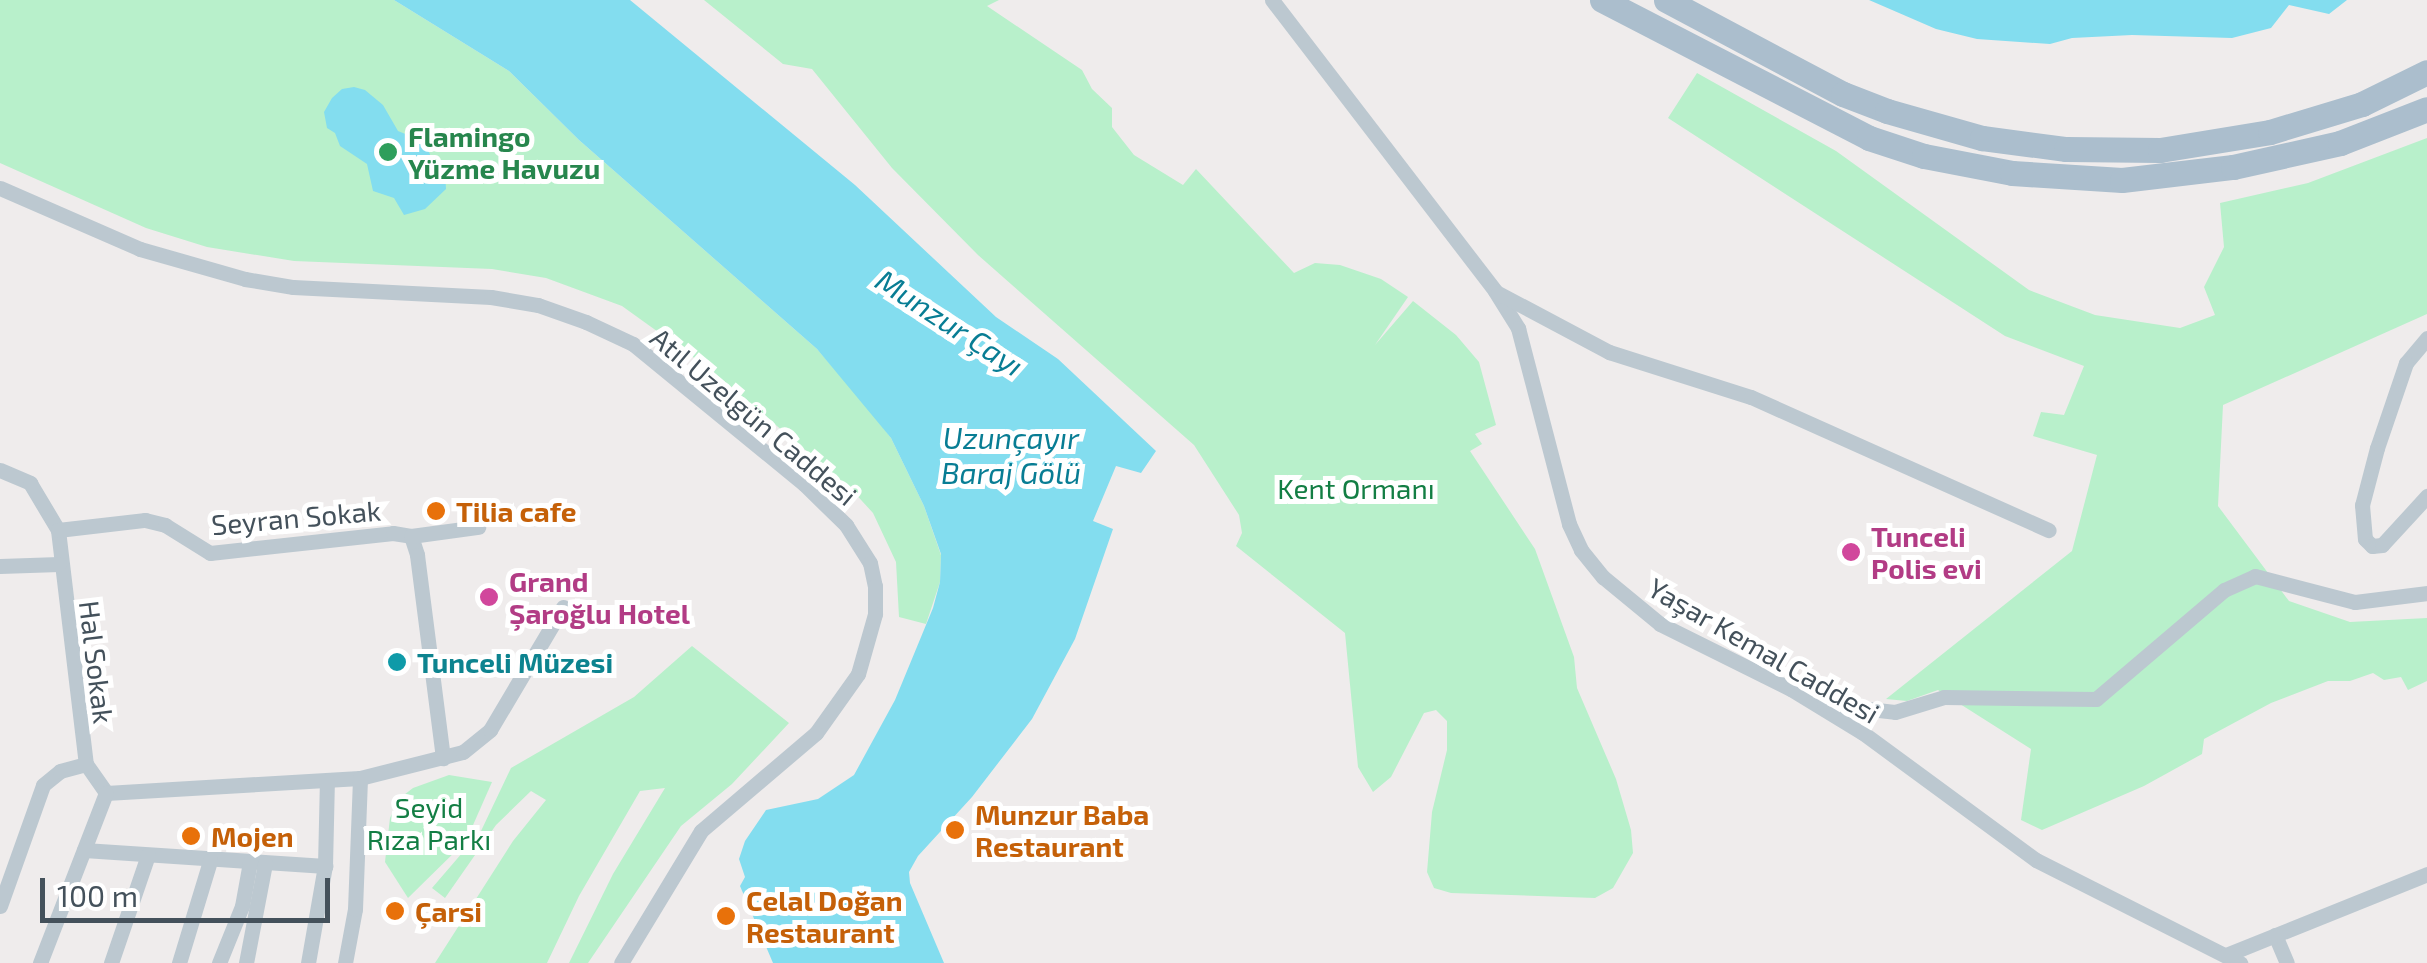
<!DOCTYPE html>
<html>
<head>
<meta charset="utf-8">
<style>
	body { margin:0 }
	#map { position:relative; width:2427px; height:963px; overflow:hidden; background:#efecec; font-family:"Exo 2",sans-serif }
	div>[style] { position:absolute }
	.green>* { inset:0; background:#b8f0cb }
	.water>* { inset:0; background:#83ddef }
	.minor>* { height:15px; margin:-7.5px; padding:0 7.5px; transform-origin:7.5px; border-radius:7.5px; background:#bcc8d0 }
	.primary>* { height:25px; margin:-12.5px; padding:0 12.5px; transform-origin:12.5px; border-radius:12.5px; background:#abbecd }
	.dots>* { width:28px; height:28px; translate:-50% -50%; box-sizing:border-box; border:5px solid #fff; border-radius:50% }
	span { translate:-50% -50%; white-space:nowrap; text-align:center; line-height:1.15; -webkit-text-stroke:10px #fff; paint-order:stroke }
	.leisure-label { font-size:28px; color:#27864d; font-weight:700 }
	.left { translate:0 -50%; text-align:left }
	.street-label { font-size:28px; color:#44515b }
	.park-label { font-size:28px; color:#137e44 }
	.food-label { font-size:28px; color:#c56008; font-weight:700 }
	.hotel-label { font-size:28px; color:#b23c85; font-weight:700 }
	.culture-label { font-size:28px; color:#0d838f; font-weight:700 }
	.water-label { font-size:30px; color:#087d94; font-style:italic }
	.scale { position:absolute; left:40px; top:878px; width:290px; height:45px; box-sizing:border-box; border:5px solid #44515b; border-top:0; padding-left:12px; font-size:30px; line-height:35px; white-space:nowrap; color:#44515b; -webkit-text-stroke:8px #fff; paint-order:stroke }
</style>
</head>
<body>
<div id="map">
	<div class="green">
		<div style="clip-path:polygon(0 0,394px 0,509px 71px,579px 140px,817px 349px,869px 409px,891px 438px,924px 506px,941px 555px,940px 582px,926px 624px,899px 617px,896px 562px,873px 513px,851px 489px,711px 370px,622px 306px,546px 278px,492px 269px,294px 261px,207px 247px,146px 228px,0 163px)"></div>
		<div style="clip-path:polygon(704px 0,999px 0,987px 6px,1082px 70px,1092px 89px,1112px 108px,1112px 127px,1134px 155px,1183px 185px,1196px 169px,1294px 273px,1315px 263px,1340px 265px,1381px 279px,1408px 297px,1375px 345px,1413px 301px,1456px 335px,1479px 362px,1496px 425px,1475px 434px,1482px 444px,1470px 451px,1535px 549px,1574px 657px,1577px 688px,1616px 779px,1631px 830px,1633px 853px,1613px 888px,1595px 898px,1451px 893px,1434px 888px,1427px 872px,1432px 812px,1447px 750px,1447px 721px,1436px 710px,1424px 713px,1391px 777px,1373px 792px,1358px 767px,1345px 633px,1236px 546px,1242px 533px,1239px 515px,1194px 445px,978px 255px,892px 168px,812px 69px,783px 64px)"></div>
		<div style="clip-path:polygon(1697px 73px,1836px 151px,2029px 290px,2095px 315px,2180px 328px,2215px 315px,2204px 287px,2224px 247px,2220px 203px,2308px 183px,2427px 138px,2427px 314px,2223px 405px,2218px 506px,2289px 601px,2350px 622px,2427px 618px,2427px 681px,2408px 690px,2401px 677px,2384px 680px,2373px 673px,2350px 681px,2328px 681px,2271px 703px,2204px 739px,2202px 754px,2144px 786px,2042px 830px,2021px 820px,2031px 749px,1938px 690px,1907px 701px,1886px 699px,2072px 551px,2097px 455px,2033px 436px,2041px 412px,2064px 415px,2084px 366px,2005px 336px,1668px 118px)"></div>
		<div style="clip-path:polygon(692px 646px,789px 723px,732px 784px,681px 826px,588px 963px,569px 963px,613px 874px,665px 788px,640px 791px,579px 896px,547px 963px,435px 963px,513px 841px,546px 800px,531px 791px,496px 825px,445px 898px,432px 888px,481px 831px,511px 768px,634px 697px)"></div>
		<div style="clip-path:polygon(449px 775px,492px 782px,466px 841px,408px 898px,385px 862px,390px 818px,400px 798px,413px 788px)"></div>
	</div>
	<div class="water">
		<div style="clip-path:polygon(394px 0,630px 0,855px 185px,996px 317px,1058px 359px,1156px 451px,1141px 473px,1116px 466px,1093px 521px,1113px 529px,1075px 639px,1032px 719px,972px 797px,918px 856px,909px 872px,910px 883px,944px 963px,773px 963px,740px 886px,745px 877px,739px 859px,745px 841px,766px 810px,818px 799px,854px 775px,895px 700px,933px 608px,940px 582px,941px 554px,924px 506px,891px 438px,817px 349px,579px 140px,509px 71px)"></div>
		<div style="clip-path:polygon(1869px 0,2347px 0,2329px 14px,2289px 5px,2271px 28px,2232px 38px,2132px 35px,2072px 38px,2050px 44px,1977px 39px,1936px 29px)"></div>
		<div style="clip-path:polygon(354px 87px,365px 90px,383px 105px,398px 131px,425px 142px,433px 162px,445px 170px,446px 189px,425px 209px,404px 215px,394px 198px,373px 191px,367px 164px,340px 146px,335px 133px,327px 128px,324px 112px,332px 98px,342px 89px)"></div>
	</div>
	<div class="minor">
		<div style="left:1272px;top:0;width:367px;rotate:52.5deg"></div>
		<div style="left:1495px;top:291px;width:44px;rotate:58.1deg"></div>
		<div style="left:1518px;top:328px;width:203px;rotate:75.4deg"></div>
		<div style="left:1569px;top:524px;width:29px;rotate:65deg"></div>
		<div style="left:1581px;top:550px;width:35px;rotate:51deg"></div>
		<div style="left:1603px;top:577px;width:74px;rotate:39.5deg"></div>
		<div style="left:1660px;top:624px;width:146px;rotate:26.4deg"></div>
		<div style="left:1791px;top:689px;width:84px;rotate:31.4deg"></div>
		<div style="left:1863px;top:733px;width:215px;rotate:36.3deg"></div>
		<div style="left:2036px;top:860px;width:229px;rotate:26.8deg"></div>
		<div style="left:0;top:188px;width:153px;rotate:23.5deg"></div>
		<div style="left:140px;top:249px;width:109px;rotate:15.9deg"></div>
		<div style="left:245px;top:279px;width:49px;rotate:9.5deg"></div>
		<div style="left:293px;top:287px;width:198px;rotate:2.9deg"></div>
		<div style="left:491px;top:297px;width:48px;rotate:9.7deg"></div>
		<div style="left:538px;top:305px;width:51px;rotate:19.5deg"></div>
		<div style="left:586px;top:322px;width:52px;rotate:25.1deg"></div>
		<div style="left:633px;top:344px;width:221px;rotate:39.3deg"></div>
		<div style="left:804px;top:484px;width:59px;rotate:44.3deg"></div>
		<div style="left:846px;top:525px;width:45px;rotate:57.7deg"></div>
		<div style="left:870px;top:563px;width:24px;rotate:78deg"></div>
		<div style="left:875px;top:586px;width:28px;rotate:90deg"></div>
		<div style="left:875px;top:614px;width:62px;rotate:105.8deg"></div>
		<div style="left:858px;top:674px;width:72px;rotate:125.4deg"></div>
		<div style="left:816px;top:733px;width:151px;rotate:139.6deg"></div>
		<div style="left:701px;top:831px;width:154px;rotate:121.2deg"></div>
		<div style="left:1498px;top:293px;width:126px;rotate:28deg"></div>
		<div style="left:1609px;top:352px;width:149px;rotate:17.6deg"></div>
		<div style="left:1751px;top:397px;width:326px;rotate:24.1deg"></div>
		<div style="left:2427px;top:338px;width:33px;rotate:130deg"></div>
		<div style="left:2406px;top:363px;width:90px;rotate:108.8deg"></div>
		<div style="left:2377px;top:448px;width:59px;rotate:104.7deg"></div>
		<div style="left:2362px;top:505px;width:34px;rotate:85deg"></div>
		<div style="left:2365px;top:539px;width:10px;rotate:45deg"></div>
		<div style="left:2372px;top:546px;width:10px;rotate:-6deg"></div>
		<div style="left:2382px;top:545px;width:67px;rotate:-47.4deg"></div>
		<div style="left:0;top:470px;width:33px;rotate:23deg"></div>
		<div style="left:30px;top:483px;width:55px;rotate:59.2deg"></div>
		<div style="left:58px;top:530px;width:236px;rotate:83.2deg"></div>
		<div style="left:86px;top:764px;width:35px;rotate:55deg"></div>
		<div style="left:58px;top:530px;width:88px;rotate:-6.6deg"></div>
		<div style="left:145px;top:520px;width:21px;rotate:14deg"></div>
		<div style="left:165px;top:525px;width:53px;rotate:31.9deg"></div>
		<div style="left:210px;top:553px;width:184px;rotate:-6.2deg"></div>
		<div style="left:393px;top:533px;width:18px;rotate:9deg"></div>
		<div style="left:411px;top:536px;width:20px;rotate:72deg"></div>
		<div style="left:417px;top:555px;width:205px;rotate:82.7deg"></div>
		<div style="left:411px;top:536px;width:68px;rotate:-7.7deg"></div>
		<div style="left:0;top:566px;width:59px;rotate:-1.9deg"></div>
		<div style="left:1824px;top:704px;width:71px;rotate:6.4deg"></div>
		<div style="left:1895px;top:712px;width:51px;rotate:-17deg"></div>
		<div style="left:1944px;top:697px;width:152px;rotate:0.8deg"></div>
		<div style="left:2096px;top:699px;width:168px;rotate:-40.4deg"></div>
		<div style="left:2224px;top:590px;width:34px;rotate:-24deg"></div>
		<div style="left:2255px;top:576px;width:103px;rotate:14.6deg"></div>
		<div style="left:2355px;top:602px;width:73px;rotate:-7.1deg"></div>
		<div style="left:106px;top:793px;width:254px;rotate:-3.4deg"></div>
		<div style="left:360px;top:778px;width:106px;rotate:-14.2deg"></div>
		<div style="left:463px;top:752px;width:35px;rotate:-39deg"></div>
		<div style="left:490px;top:730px;width:143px;rotate:-59.3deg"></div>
		<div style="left:84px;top:850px;width:242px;rotate:3.8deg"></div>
		<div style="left:0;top:906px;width:128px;rotate:-70.4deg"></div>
		<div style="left:43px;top:785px;width:22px;rotate:-39deg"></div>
		<div style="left:60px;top:771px;width:27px;rotate:-15deg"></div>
		<div style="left:2275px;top:935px;width:30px;rotate:67deg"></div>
		<div style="left:2226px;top:955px;width:217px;rotate:-21.9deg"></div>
		<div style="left:40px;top:963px;width:182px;rotate:-68.8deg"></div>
		<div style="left:111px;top:963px;width:114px;rotate:-71.1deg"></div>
		<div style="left:179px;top:963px;width:107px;rotate:-73.1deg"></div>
		<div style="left:219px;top:963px;width:61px;rotate:-68deg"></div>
		<div style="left:242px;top:906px;width:45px;rotate:-79.7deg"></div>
		<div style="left:246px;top:963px;width:102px;rotate:-79.2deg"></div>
		<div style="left:308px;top:963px;width:98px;rotate:-80.1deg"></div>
		<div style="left:325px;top:866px;width:85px;rotate:-88.7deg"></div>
		<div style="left:345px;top:963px;width:55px;rotate:-79.5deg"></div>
		<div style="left:355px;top:909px;width:131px;rotate:-87.8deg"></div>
	</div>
	<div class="primary">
		<div style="left:1602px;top:0;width:301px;rotate:27.3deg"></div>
		<div style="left:1869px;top:138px;width:58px;rotate:18.1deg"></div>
		<div style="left:1924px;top:156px;width:90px;rotate:10.9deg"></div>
		<div style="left:2012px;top:173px;width:110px;rotate:3.6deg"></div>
		<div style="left:2122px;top:180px;width:112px;rotate:-6.7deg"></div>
		<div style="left:2233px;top:167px;width:110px;rotate:-12.6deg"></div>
		<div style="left:2340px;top:143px;width:93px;rotate:-21.3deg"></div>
		<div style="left:1666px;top:0;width:200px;rotate:28deg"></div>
		<div style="left:1843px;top:94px;width:47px;rotate:21.1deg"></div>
		<div style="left:1887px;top:111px;width:99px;rotate:15.9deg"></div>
		<div style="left:1982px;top:138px;width:85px;rotate:7.5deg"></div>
		<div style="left:2066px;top:149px;width:94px;rotate:0.6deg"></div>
		<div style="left:2160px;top:150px;width:111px;rotate:-9.3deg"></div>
		<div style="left:2270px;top:132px;width:96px;rotate:-16.9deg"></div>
		<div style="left:2362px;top:104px;width:72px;rotate:-26.2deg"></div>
	</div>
	<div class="dots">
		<div style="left:388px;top:152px;background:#2e9e5b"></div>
		<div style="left:436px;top:511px;background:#e8710a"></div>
		<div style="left:1851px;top:552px;background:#d1479c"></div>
		<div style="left:489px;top:597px;background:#d1479c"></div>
		<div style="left:397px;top:662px;background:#0f9aa8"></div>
		<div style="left:955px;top:830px;background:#e8710a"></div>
		<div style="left:191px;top:836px;background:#e8710a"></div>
		<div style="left:395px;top:911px;background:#e8710a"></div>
		<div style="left:726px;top:916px;background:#e8710a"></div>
	</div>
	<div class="leisure-label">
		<span class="left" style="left:408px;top:152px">Flamingo<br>Yüzme Havuzu</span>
	</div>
	<div class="street-label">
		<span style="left:754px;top:416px;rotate:40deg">Atıl Uzelgün Caddesi</span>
		<span style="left:296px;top:517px;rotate:-5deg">Seyran Sokak</span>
		<span style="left:1764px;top:650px;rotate:30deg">Yaşar Kemal Caddesi</span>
		<span style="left:97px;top:662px;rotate:83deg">Hal Sokak</span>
	</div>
	<div class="park-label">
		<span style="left:1356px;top:488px">Kent Ormanı</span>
		<span style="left:429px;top:823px">Seyid<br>Rıza Parkı</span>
	</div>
	<div class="food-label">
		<span class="left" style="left:456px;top:511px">Tilia cafe</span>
		<span class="left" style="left:975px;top:830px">Munzur Baba<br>Restaurant</span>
		<span class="left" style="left:211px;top:836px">Mojen</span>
		<span class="left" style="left:746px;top:916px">Celal Doğan<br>Restaurant</span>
		<span class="left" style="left:415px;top:911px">Çarsi</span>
	</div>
	<div class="hotel-label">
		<span class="left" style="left:1871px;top:552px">Tunceli<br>Polis evi</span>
		<span class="left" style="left:509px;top:597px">Grand<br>Şaroğlu Hotel</span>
	</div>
	<div class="culture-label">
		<span class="left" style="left:417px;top:662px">Tunceli Müzesi</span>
	</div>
	<div class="water-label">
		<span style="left:950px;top:322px;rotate:33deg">Munzur Çayı</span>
		<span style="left:1011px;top:454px">Uzunçayır<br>Baraj Gölü</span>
	</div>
	<div class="scale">100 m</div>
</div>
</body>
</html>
